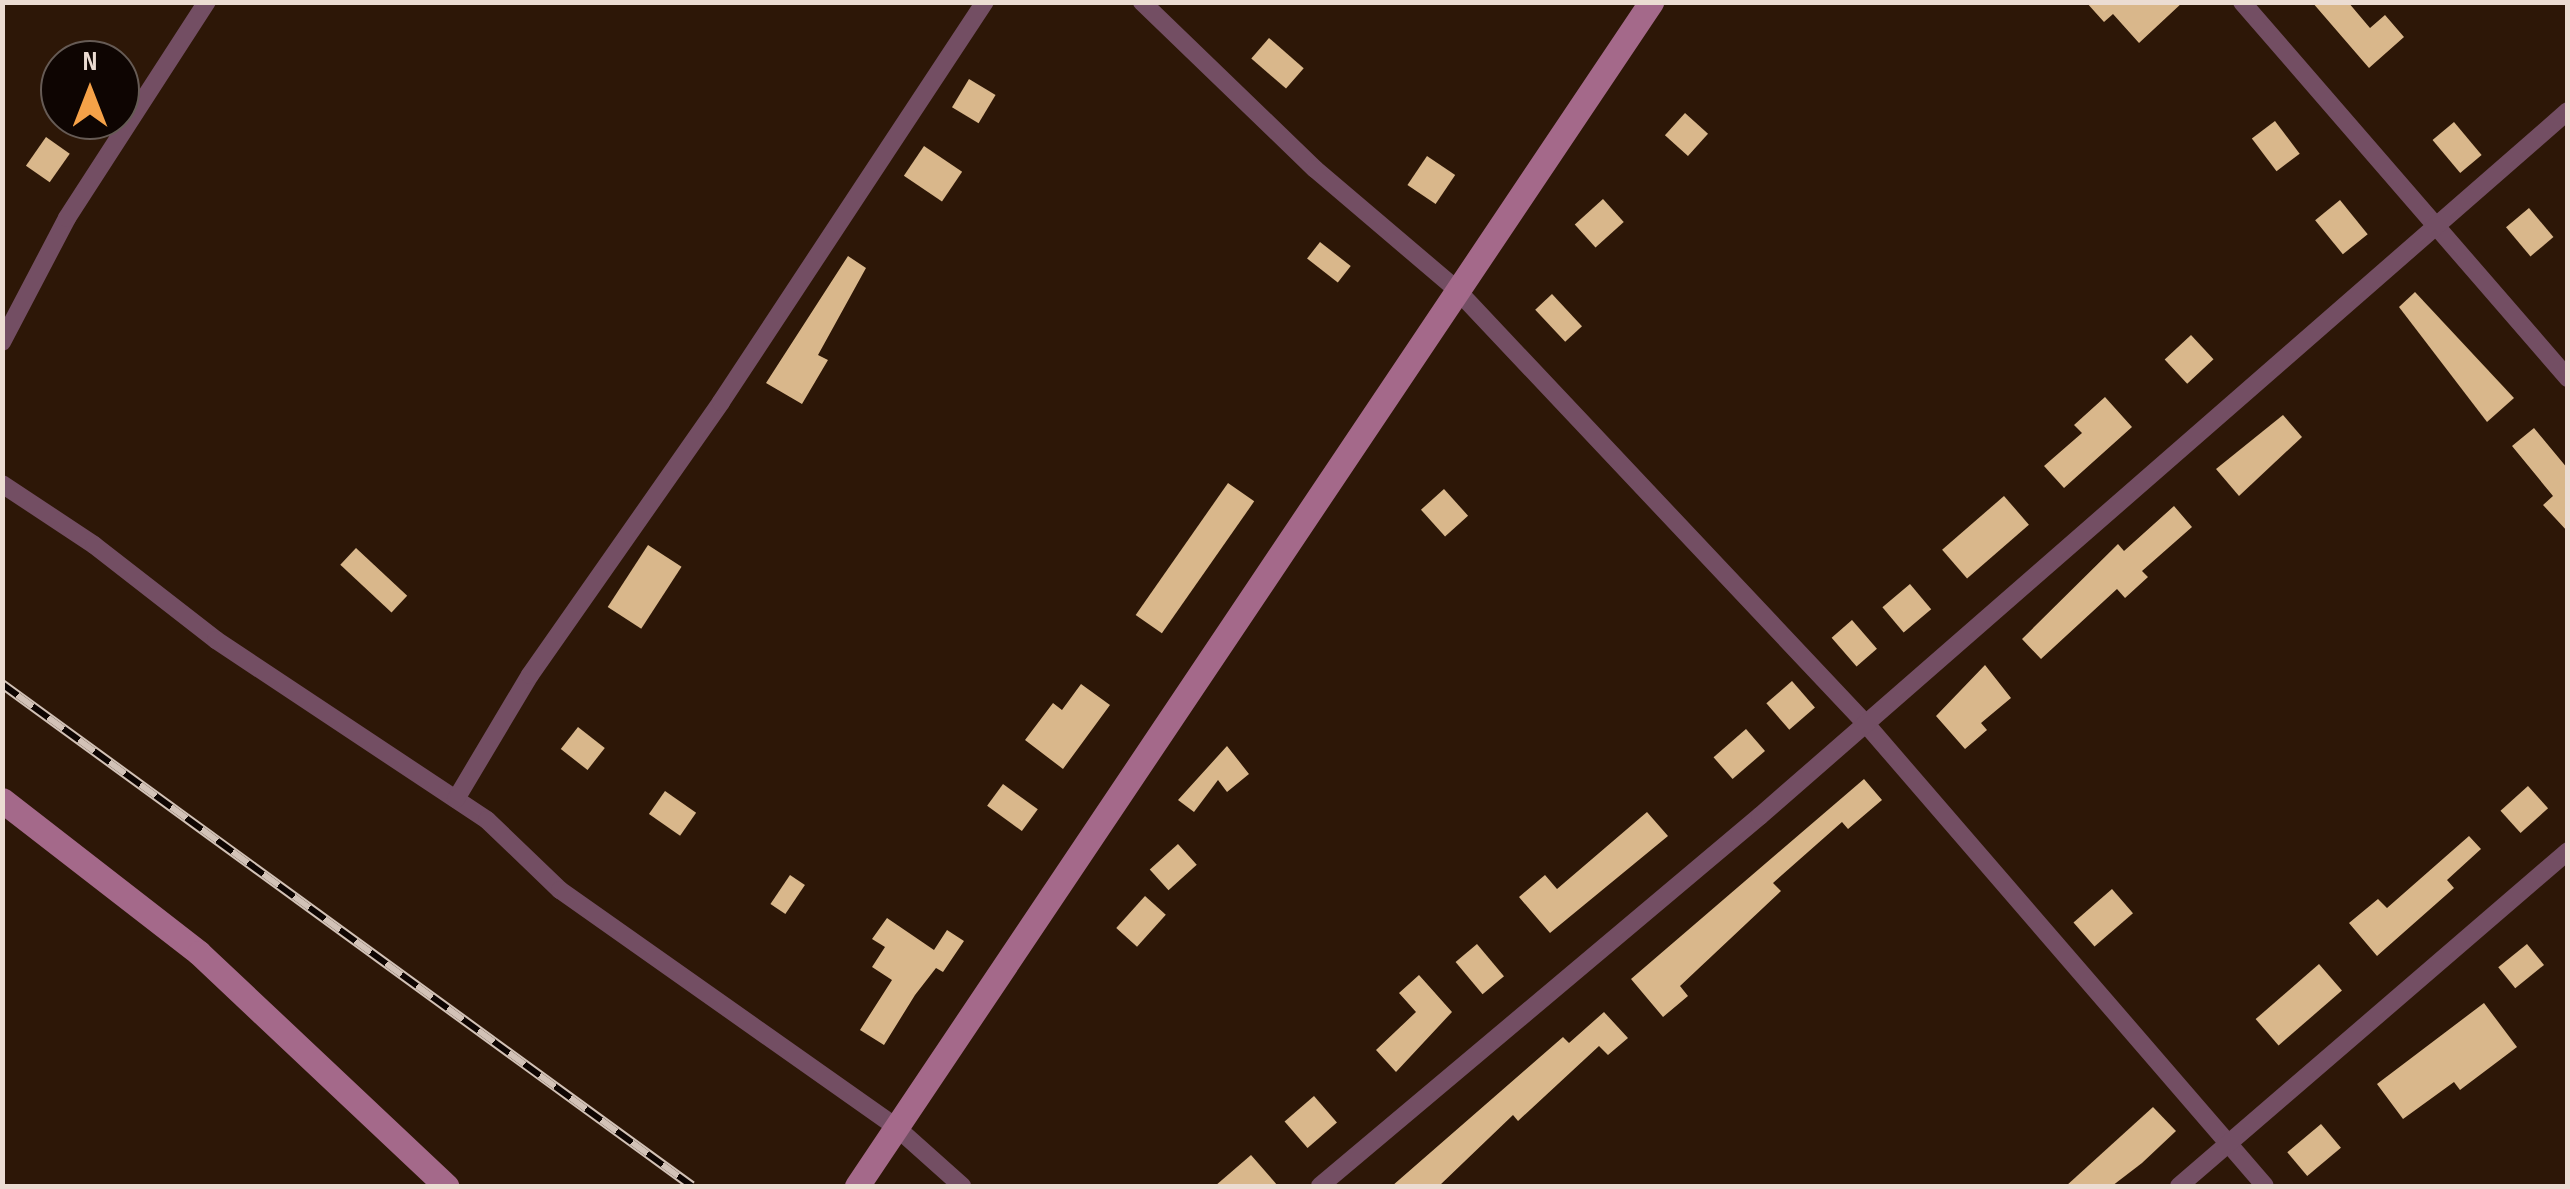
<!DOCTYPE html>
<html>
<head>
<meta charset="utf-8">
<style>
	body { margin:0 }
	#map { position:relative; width:2570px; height:1189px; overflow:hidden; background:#2d1707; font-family:"Sofia Sans Condensed",sans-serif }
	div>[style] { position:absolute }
	.building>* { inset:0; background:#d9b78b; transform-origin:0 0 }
	.street>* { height:18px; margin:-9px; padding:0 9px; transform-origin:9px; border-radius:9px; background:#734e63 }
	.secondary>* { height:25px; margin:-12.5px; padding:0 12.5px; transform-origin:12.5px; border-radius:12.5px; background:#a4698a }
	.rail>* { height:10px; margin-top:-5px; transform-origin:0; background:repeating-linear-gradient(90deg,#0e0502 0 19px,#d2c2b7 0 38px); box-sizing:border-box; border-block:2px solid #d2c2b7 }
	span { translate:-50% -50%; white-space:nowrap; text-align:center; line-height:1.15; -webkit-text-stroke:10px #0e0502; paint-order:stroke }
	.frame { position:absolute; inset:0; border:5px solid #ebdcd2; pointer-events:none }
	.north { position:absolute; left:40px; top:40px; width:100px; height:100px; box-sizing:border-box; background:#0e0502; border:2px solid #665b55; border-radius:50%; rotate:0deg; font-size:28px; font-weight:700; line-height:40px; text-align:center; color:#ebdcd2 }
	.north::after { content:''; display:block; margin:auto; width:35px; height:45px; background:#f6a248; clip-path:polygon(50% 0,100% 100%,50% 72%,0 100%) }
</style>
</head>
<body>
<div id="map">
	<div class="building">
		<div style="clip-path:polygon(2086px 2px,2183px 2px,2139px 43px,2113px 14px,2104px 22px)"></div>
		<div style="clip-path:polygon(2312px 2px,2348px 2px,2370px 28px,2385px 15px,2404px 37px,2369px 68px)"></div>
		<div style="left:1269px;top:38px;width:46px;height:27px;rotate:41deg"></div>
		<div style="left:969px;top:79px;width:31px;height:33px;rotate:31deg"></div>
		<div style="left:1685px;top:113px;width:31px;height:30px;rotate:42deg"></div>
		<div style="left:2275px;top:121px;width:41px;height:29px;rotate:53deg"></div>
		<div style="left:2454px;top:122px;width:43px;height:28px;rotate:50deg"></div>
		<div style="left:46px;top:137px;width:29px;height:35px;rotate:35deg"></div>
		<div style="left:924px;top:146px;width:46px;height:36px;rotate:34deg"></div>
		<div style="left:1427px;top:156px;width:34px;height:35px;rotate:34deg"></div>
		<div style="left:1603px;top:199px;width:31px;height:38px;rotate:48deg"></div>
		<div style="left:2340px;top:200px;width:44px;height:32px;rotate:51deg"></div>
		<div style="left:2529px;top:208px;width:38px;height:30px;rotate:50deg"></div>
		<div style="left:1320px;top:242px;width:39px;height:21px;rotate:38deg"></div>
		<div style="clip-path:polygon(848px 256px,866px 268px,818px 355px,828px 360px,802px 404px,766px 383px)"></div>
		<div style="clip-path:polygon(2415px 292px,2514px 398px,2487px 422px,2399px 307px)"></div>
		<div style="left:1552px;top:294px;width:44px;height:23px;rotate:47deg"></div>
		<div style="left:2191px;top:335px;width:33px;height:36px;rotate:47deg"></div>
		<div style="clip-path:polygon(2105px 397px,2132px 427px,2064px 488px,2044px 466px,2082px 433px,2074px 425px)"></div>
		<div style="clip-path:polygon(2283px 415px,2302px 437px,2239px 496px,2216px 469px)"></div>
		<div style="clip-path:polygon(2534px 428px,2568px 469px,2568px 532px,2543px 505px,2553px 496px,2512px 446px)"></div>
		<div style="left:1228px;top:483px;width:32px;height:161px;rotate:35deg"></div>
		<div style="left:1444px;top:489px;width:36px;height:31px;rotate:48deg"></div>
		<div style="left:2004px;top:496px;width:38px;height:82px;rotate:49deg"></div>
		<div style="clip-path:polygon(2174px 506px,2192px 527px,2142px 571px,2148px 577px,2125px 598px,2117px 589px,2041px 659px,2022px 639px,2118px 544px,2124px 551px)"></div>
		<div style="left:648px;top:545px;width:40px;height:74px;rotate:33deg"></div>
		<div style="left:356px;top:548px;width:70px;height:23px;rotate:43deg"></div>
		<div style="left:1910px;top:584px;width:33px;height:36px;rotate:50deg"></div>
		<div style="left:1852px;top:620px;width:38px;height:27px;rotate:49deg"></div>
		<div style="clip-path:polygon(1985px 665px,2011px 698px,1981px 723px,1987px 730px,1965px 749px,1936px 716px)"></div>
		<div style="left:1792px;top:681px;width:35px;height:34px;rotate:49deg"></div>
		<div style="clip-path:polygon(1081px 684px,1110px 705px,1063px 769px,1025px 740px,1053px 703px,1062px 710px)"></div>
		<div style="left:578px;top:727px;width:34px;height:28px;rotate:38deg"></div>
		<div style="left:1746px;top:729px;width:29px;height:43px;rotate:49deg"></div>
		<div style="clip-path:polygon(1227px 746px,1249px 774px,1227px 792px,1218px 780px,1194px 812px,1178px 800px)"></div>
		<div style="clip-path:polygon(1864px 779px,1882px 800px,1848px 829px,1842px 822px,1773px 883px,1781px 891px,1680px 986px,1688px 996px,1663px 1017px,1631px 979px)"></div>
		<div style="left:1003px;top:784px;width:43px;height:27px;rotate:36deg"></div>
		<div style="left:2528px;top:786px;width:30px;height:37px;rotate:48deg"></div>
		<div style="left:665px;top:791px;width:38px;height:28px;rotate:35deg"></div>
		<div style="clip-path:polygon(1647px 812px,1668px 836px,1550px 933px,1519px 897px,1545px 875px,1557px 889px)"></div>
		<div style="clip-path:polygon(2469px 836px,2481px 849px,2447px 880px,2454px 888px,2377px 956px,2349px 923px,2378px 899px,2387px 908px)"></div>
		<div style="left:1178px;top:844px;width:28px;height:38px;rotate:48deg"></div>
		<div style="left:790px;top:875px;width:18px;height:35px;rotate:34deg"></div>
		<div style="left:2112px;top:889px;width:32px;height:51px;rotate:49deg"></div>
		<div style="left:1145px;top:896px;width:28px;height:43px;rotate:42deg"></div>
		<div style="clip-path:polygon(887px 918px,934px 950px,947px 930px,964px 941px,943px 972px,936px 968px,915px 995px,884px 1045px,860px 1030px,892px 980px,872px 967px,885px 947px,872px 939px)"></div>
		<div style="left:1477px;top:944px;width:42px;height:28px;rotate:50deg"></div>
		<div style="left:2527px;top:944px;width:27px;height:37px;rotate:51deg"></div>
		<div style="left:2319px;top:964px;width:35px;height:84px;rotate:49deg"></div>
		<div style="clip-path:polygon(1419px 975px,1452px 1012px,1396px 1072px,1376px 1050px,1416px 1012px,1399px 993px)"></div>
		<div style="clip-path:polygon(2484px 1003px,2517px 1047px,2460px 1090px,2454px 1082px,2403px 1119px,2377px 1084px)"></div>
		<div style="clip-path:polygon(1604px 1012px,1628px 1038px,1608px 1055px,1599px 1046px,1518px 1121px,1513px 1115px,1439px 1186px,1392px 1186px,1563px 1037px,1569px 1043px)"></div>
		<div style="left:1314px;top:1096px;width:35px;height:39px;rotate:49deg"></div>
		<div style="clip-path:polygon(2153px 1107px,2176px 1131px,2142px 1163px,2112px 1186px,2066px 1186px)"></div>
		<div style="left:2321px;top:1124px;width:31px;height:44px;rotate:50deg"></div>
		<div style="clip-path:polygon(1251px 1155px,1278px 1186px,1215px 1186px)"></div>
	</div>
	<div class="street">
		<div style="left:1142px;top:2px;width:240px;rotate:44deg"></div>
		<div style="left:1315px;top:169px;width:185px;rotate:40.4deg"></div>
		<div style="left:1456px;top:289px;width:598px;rotate:46.69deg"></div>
		<div style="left:1866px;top:724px;width:610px;rotate:49.18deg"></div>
		<div style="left:2242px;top:2px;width:498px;rotate:49.1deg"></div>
		<div style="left:2px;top:342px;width:140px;rotate:-62.3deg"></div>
		<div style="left:67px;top:218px;width:257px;rotate:-57.1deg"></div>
		<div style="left:2px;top:484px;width:110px;rotate:33.5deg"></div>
		<div style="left:94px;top:545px;width:155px;rotate:37.9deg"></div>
		<div style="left:216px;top:640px;width:325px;rotate:33.6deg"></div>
		<div style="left:487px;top:820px;width:101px;rotate:43.8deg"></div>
		<div style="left:560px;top:890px;width:411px;rotate:35.2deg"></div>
		<div style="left:896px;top:1127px;width:89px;rotate:41.8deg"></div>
		<div style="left:456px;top:799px;width:144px;rotate:-59.2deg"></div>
		<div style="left:530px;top:675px;width:333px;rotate:-55deg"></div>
		<div style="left:721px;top:402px;width:479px;rotate:-56.6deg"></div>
		<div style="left:1320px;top:1186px;width:575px;rotate:-40.06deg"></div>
		<div style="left:1760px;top:816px;width:1072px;rotate:-41.11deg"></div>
		<div style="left:2179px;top:1186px;width:513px;rotate:-40.73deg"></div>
	</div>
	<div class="secondary">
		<div style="left:2px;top:800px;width:249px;rotate:37.8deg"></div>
		<div style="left:199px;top:953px;width:340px;rotate:43.3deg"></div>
		<div style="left:857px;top:1186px;width:1426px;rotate:-56.15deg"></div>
	</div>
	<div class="rail">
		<div style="left:2px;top:684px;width:853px;rotate:36.04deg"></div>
	</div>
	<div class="frame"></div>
	<div class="north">N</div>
</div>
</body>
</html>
